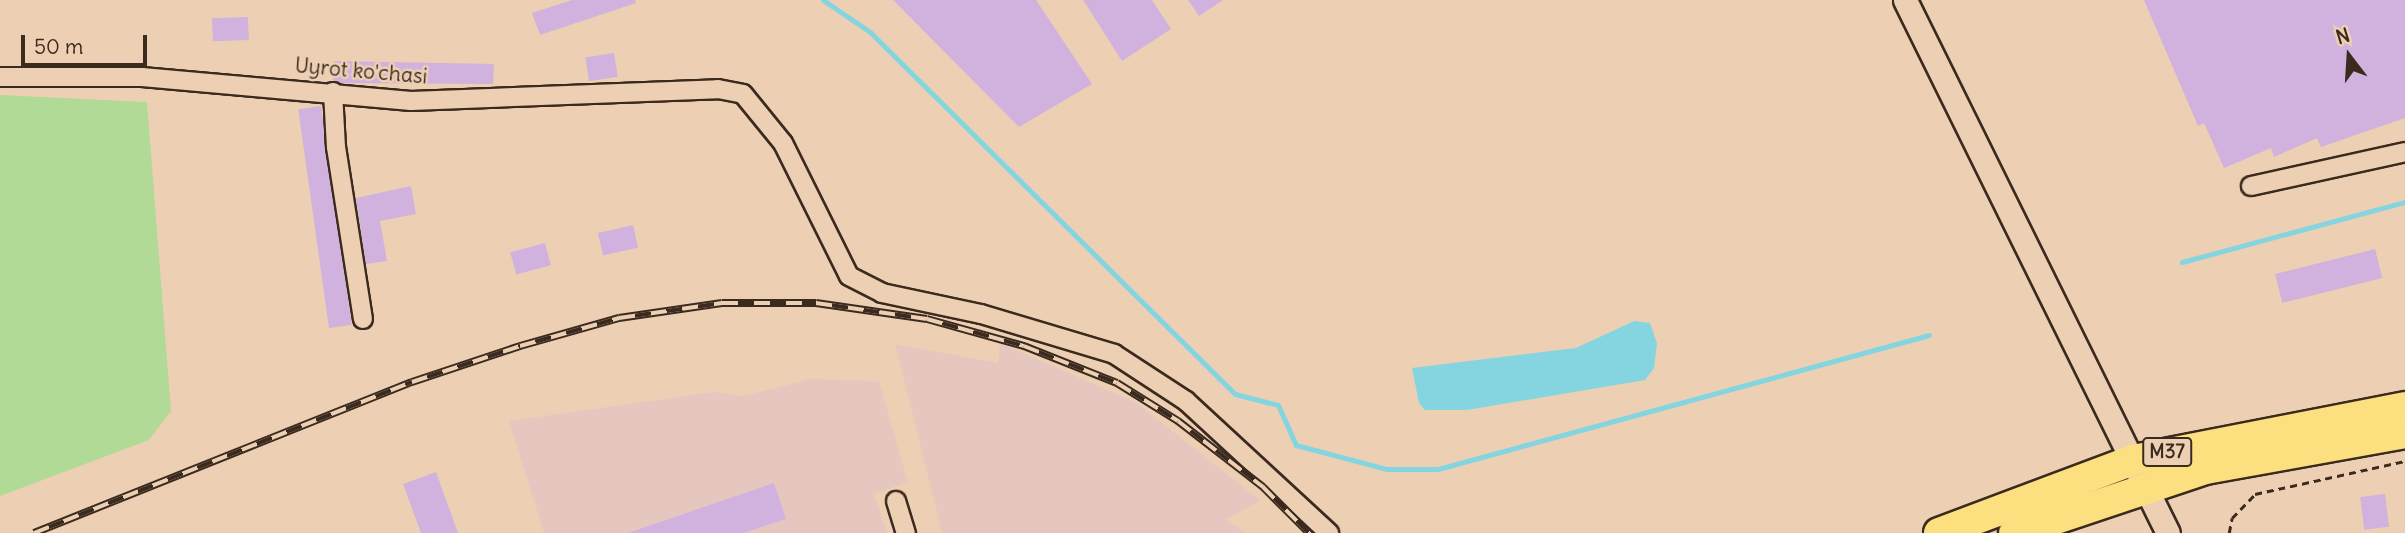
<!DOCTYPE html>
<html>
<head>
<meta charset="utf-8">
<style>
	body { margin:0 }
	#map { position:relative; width:2405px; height:533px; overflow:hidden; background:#edd0b3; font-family:Delius,sans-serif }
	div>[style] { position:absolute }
	.built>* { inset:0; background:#e5c7c0 }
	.green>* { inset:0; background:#b1da97 }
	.water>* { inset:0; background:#84d5df }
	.stream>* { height:5px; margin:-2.5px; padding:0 2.5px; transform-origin:2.5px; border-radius:2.5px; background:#84d5df }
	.building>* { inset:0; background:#d1b1dd; transform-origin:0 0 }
	.path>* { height:2.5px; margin-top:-1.25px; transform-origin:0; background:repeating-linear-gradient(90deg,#3b2a1e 0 7px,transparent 0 12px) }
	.roads { filter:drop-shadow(2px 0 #3b2a1e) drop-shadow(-2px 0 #3b2a1e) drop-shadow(0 2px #3b2a1e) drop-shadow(0 -2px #3b2a1e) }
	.minor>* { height:18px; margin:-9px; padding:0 9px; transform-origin:9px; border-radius:9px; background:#edd0b3 }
	.tertiary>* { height:23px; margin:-11.5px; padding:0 11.5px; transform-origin:11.5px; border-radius:11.5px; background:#edd0b3 }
	.trunk>* { height:30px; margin:-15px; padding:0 15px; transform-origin:15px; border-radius:15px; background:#fce080 }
	.rail>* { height:8px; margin-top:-4px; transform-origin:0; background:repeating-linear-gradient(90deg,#edd0b3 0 16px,#3b2a1e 0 32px); box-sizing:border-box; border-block:2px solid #3b2a1e }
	span { translate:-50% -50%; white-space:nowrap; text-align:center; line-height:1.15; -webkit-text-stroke:5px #edd0b3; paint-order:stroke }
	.shield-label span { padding:2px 5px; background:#edd0b3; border:2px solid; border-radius:5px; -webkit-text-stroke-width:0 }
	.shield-label { font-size:19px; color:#3b2a1e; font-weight:700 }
	.street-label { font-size:21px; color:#3b2a1e }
	.north { position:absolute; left:2314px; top:21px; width:70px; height:70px; -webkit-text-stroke:5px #edd0b3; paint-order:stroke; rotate:343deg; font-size:19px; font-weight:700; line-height:28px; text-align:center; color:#3b2a1e }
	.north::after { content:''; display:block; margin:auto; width:24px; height:32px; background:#3b2a1e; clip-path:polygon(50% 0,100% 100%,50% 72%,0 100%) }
	.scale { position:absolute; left:21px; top:35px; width:126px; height:32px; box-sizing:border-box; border:4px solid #3b2a1e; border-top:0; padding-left:9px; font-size:21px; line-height:24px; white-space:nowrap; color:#3b2a1e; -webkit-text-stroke:5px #edd0b3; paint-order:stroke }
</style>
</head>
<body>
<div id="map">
	<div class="built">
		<div style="clip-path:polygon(1000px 343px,1137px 403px,1261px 501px,1226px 519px,1246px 533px,942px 533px,895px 344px,998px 363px)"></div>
		<div style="clip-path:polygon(810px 379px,879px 381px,908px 482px,874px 494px,887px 533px,544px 533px,509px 421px,714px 392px,743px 396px)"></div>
	</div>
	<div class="green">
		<div style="clip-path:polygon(0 95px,147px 102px,171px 411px,149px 440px,0 496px)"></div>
	</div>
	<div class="water">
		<div style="clip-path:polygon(1634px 321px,1650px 323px,1657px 343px,1654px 368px,1645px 380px,1467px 410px,1425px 410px,1419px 403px,1412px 368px,1576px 348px)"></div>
	</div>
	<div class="stream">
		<div style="left:823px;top:0;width:57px;rotate:34.2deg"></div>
		<div style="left:870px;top:32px;width:514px;rotate:44.76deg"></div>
		<div style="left:1235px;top:394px;width:44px;rotate:14.3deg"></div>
		<div style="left:1278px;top:405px;width:44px;rotate:65.8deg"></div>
		<div style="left:1296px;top:445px;width:93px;rotate:14.9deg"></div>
		<div style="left:1386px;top:469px;width:52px"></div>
		<div style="left:1438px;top:469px;width:509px;rotate:-15.26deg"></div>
		<div style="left:2182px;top:262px;width:231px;rotate:-15.1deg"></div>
	</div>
	<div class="building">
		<div style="clip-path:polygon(572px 0,635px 0,636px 3px,540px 35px,532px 13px)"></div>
		<div style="clip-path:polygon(893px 0,1036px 0,1092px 84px,1019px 127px)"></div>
		<div style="clip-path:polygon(1083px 0,1152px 0,1171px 29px,1122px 61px)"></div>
		<div style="clip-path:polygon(1188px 0,1223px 0,1199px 16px)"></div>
		<div style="clip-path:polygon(2144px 0,2405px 0,2405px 118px,2321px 147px,2317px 138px,2274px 157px,2271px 148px,2224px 168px,2204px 123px,2198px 126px)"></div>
		<div style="left:248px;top:17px;width:23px;height:36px;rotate:88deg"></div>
		<div style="left:614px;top:53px;width:24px;height:29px;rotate:81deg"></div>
		<div style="clip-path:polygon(334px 61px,494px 64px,493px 84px,339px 83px,333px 81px)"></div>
		<div style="left:321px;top:106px;width:221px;height:23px;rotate:82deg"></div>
		<div style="clip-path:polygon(411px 186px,416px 214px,380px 221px,387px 261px,366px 264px,356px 198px)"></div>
		<div style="left:633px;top:225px;width:23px;height:36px;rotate:77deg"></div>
		<div style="left:545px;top:243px;width:23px;height:36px;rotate:75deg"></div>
		<div style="left:2375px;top:249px;width:30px;height:103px;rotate:76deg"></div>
		<div style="clip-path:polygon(436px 472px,458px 533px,421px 533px,403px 484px)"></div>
		<div style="clip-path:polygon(774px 483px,786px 519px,743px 533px,628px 533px)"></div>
		<div style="left:2385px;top:494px;width:33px;height:25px;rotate:83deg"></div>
	</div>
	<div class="path">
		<div style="left:2229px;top:533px;width:15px;rotate:-79deg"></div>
		<div style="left:2232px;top:518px;width:33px;rotate:-46deg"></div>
		<div style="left:2255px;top:494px;width:154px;rotate:-12.4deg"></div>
	</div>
	<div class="roads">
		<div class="minor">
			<div style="left:0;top:77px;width:142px"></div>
			<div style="left:142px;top:77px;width:270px;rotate:5.1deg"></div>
			<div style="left:411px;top:101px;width:307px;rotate:-2.2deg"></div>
			<div style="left:718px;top:89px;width:25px;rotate:11deg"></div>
			<div style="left:743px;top:94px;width:63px;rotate:50.8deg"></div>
			<div style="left:783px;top:143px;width:148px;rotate:63.6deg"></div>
			<div style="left:849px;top:276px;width:37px;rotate:27deg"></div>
			<div style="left:882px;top:293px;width:101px;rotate:12deg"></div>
			<div style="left:981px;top:314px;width:139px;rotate:16.7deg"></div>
			<div style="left:1114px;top:354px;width:86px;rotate:33.1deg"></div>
			<div style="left:1186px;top:401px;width:195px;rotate:42.7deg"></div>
			<div style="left:333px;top:92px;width:55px;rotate:86.9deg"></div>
			<div style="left:336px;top:147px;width:174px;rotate:81.1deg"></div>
			<div style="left:2251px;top:186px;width:158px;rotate:-12.4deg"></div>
			<div style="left:896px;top:501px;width:34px;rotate:73deg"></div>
		</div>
		<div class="tertiary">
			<div style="left:1905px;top:0;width:594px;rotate:63.74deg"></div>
		</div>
		<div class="trunk">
			<div style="left:1939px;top:533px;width:207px;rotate:-20.6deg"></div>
			<div style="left:2133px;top:460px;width:277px;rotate:-11deg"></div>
			<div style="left:2014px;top:533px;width:201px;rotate:-18.5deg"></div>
			<div style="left:2205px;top:469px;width:203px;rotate:-10.2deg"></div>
		</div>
	</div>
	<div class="rail">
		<div style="left:34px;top:533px;width:407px;rotate:-21.8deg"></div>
		<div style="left:412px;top:382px;width:114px;rotate:-18.4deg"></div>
		<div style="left:520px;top:346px;width:103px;rotate:-15.8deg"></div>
		<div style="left:619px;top:318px;width:104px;rotate:-8.3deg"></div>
		<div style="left:722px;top:303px;width:94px"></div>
		<div style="left:816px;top:303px;width:112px;rotate:8.2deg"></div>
		<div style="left:927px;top:319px;width:101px;rotate:15.6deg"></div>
		<div style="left:1024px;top:346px;width:100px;rotate:21.7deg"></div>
		<div style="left:1117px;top:383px;width:72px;rotate:31.9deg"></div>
		<div style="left:1178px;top:421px;width:108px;rotate:37.8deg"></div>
		<div style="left:1263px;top:487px;width:65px;rotate:45deg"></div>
	</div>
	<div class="shield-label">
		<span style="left:2167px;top:452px">M37</span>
	</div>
	<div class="street-label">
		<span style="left:361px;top:71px;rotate:5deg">Uyrot ko'chasi</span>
	</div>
	<div class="north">N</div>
	<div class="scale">50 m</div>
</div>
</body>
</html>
